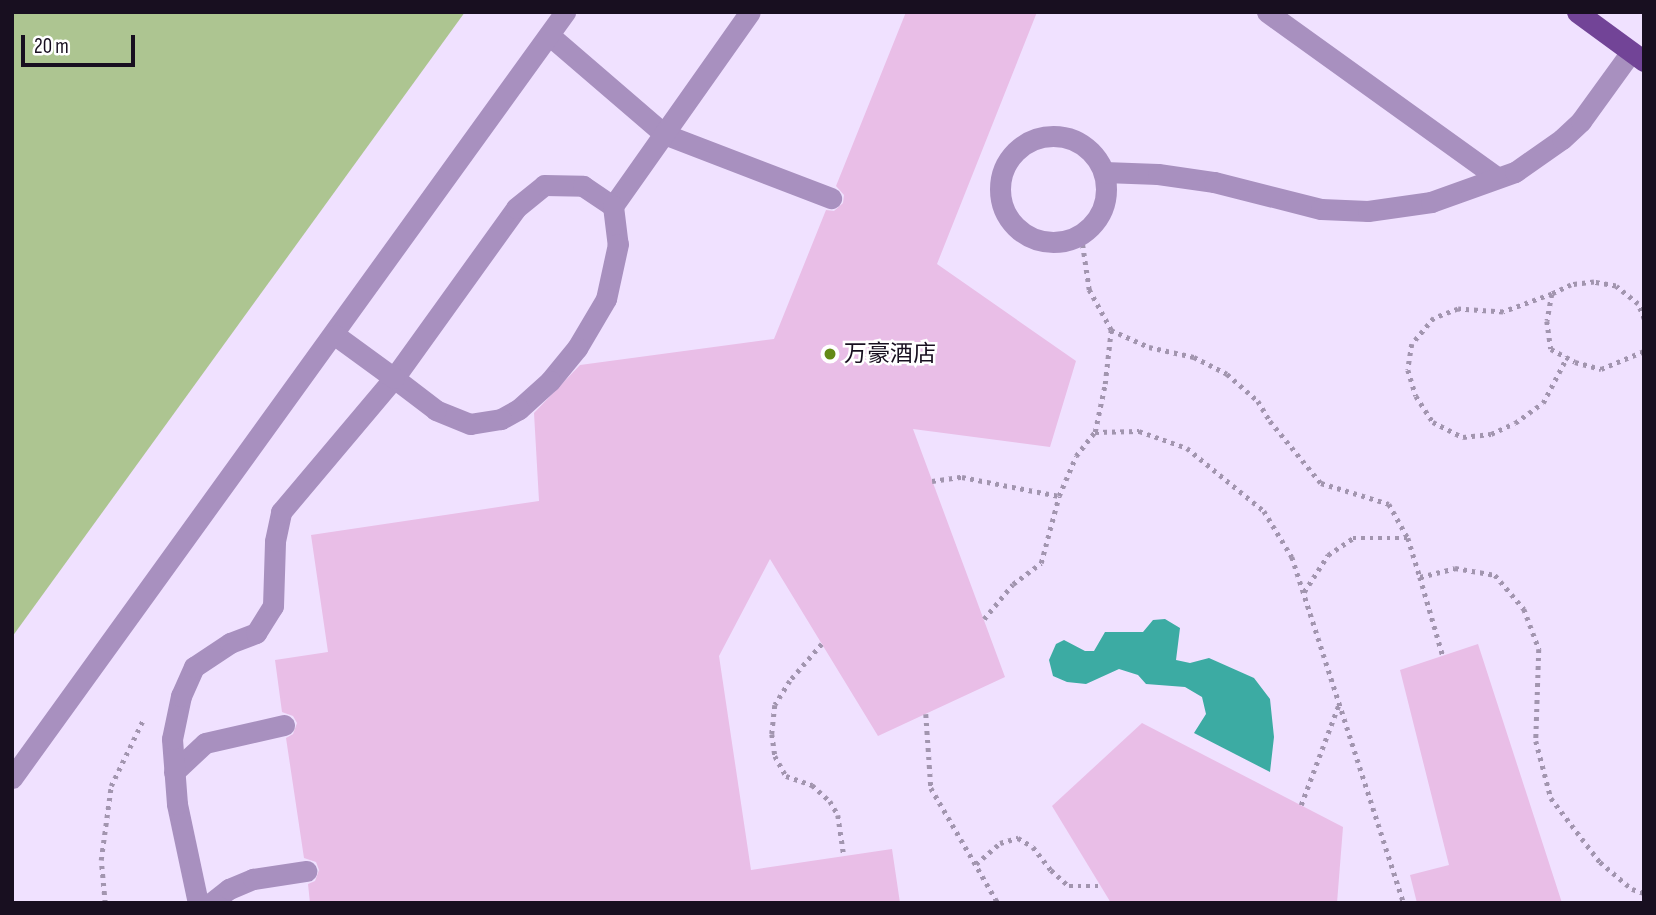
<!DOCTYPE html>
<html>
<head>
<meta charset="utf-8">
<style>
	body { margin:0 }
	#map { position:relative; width:1656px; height:915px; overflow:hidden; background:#f0e1ff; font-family:"Sofia Sans Condensed","Noto Sans SC",sans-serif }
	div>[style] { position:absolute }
	.green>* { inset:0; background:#adc591 }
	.water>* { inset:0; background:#3caba3 }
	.building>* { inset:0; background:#e9bee7 }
	.path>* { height:4.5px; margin-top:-2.25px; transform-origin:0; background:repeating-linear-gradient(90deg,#a295af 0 3.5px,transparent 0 8.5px) }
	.minor>* { height:21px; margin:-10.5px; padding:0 10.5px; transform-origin:10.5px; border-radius:10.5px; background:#a890bf }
	.minor>.ring { margin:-10.5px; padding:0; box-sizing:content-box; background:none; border:21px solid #a890bf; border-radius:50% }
	.major>* { height:21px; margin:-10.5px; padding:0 10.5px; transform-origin:10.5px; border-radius:10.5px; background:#724497 }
	.dots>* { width:19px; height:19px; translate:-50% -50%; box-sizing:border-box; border:4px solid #fff; border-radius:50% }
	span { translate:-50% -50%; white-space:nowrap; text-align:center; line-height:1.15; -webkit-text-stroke:5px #fff; paint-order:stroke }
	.poi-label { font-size:23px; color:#180f20 }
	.left { translate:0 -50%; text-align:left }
	.frame { position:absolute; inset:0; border:14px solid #180f20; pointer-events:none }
	.scale { position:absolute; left:21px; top:35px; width:114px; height:32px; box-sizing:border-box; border:4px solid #180f20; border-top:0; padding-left:9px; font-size:21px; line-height:24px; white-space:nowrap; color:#180f20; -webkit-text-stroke:5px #fff; paint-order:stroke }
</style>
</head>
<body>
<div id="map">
	<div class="green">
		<div style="clip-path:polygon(12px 12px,465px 12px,12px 637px)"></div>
	</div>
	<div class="water">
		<div style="clip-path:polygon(1165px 619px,1180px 628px,1176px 660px,1190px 663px,1209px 658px,1254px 678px,1270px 699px,1274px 737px,1270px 772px,1194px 733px,1206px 714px,1202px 697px,1185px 687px,1146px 684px,1138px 675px,1119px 669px,1086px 684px,1067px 682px,1053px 676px,1049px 660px,1056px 644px,1064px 640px,1085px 651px,1094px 651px,1105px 632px,1143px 632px,1153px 620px)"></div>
	</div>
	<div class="building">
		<div style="clip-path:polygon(906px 12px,1037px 12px,937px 264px,1076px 361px,1050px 447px,913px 429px,1005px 677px,878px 736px,770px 559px,719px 656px,751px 870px,892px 849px,900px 903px,310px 903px,308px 884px,315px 881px,319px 870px,316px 862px,304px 858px,286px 738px,293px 734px,297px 723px,293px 716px,282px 712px,275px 660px,328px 652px,311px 535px,539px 501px,534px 413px,580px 365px,774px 339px,826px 210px,834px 211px,843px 203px,844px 195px,836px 186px)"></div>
		<div style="clip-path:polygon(1478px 644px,1562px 903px,1417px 903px,1410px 875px,1449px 865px,1400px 670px)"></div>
		<div style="clip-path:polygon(1142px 723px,1343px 827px,1337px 903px,1111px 903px,1052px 806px)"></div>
	</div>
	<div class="path">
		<div style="left:1552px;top:294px;width:52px;rotate:159.8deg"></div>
		<div style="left:1503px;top:312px;width:45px;rotate:-176.2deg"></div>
		<div style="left:1458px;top:309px;width:26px;rotate:159deg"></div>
		<div style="left:1434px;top:318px;width:34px;rotate:130deg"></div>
		<div style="left:1412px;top:344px;width:26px;rotate:99deg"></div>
		<div style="left:1408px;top:370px;width:27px;rotate:73deg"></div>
		<div style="left:1416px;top:396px;width:31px;rotate:57deg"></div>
		<div style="left:1433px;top:422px;width:34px;rotate:27deg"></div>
		<div style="left:1463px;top:437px;width:28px;rotate:-6deg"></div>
		<div style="left:1491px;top:434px;width:26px;rotate:-25deg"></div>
		<div style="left:1515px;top:423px;width:34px;rotate:-36deg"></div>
		<div style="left:1543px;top:403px;width:52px;rotate:-62.4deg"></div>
		<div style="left:1644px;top:319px;width:16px;rotate:-112deg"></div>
		<div style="left:1638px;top:304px;width:28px;rotate:-141deg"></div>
		<div style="left:1616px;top:286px;width:22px;rotate:-170deg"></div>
		<div style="left:1594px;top:282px;width:23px;rotate:173deg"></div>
		<div style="left:1571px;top:285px;width:21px;rotate:155deg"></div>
		<div style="left:1552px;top:294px;width:27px;rotate:100deg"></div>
		<div style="left:1547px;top:321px;width:28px;rotate:82deg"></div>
		<div style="left:1551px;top:349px;width:27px;rotate:28deg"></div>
		<div style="left:1575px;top:362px;width:27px;rotate:15deg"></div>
		<div style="left:1601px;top:369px;width:47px;rotate:-22.7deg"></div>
		<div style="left:1111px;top:330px;width:42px;rotate:24.1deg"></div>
		<div style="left:1149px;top:347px;width:46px;rotate:12.5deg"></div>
		<div style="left:1194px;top:357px;width:37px;rotate:27deg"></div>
		<div style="left:1227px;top:374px;width:41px;rotate:41.1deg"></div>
		<div style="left:1258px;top:401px;width:23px;rotate:59deg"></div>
		<div style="left:1270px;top:421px;width:80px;rotate:50.6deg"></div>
		<div style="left:1321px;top:483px;width:71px;rotate:17.2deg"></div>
		<div style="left:1389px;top:504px;width:39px;rotate:61deg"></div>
		<div style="left:1408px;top:538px;width:41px;rotate:72.9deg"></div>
		<div style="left:1420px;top:577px;width:36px;rotate:-14deg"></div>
		<div style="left:1455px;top:568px;width:41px;rotate:9.9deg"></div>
		<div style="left:1495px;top:575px;width:45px;rotate:49.5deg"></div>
		<div style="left:1524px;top:609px;width:43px;rotate:69.4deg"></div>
		<div style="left:1539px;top:649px;width:92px;rotate:91.9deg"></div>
		<div style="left:1536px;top:741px;width:59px;rotate:75.3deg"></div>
		<div style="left:1551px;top:798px;width:81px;rotate:52.6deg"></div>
		<div style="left:1600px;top:862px;width:42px;rotate:40.2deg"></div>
		<div style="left:1632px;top:889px;width:13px;rotate:18deg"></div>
		<div style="left:1095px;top:432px;width:44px;rotate:-1.3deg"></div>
		<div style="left:1139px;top:431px;width:51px;rotate:19.5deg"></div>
		<div style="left:1187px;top:448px;width:99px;rotate:39.3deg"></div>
		<div style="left:1264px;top:511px;width:54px;rotate:58.7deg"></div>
		<div style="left:1292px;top:557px;width:364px;rotate:72.1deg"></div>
		<div style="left:932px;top:481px;width:30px;rotate:-8deg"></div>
		<div style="left:962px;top:477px;width:99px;rotate:11.1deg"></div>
		<div style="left:1420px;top:577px;width:82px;rotate:73.8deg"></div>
		<div style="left:1304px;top:592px;width:44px;rotate:-57deg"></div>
		<div style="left:1328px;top:555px;width:30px;rotate:-34deg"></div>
		<div style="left:1353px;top:538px;width:55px"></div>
		<div style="left:984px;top:619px;width:45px;rotate:-50.4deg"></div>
		<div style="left:1013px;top:584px;width:35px;rotate:-37deg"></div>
		<div style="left:1041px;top:563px;width:69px;rotate:-75deg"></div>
		<div style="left:1059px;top:496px;width:43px;rotate:-67deg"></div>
		<div style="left:1076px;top:456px;width:31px;rotate:-52deg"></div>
		<div style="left:1095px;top:432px;width:49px;rotate:-78.2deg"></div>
		<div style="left:1105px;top:384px;width:54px;rotate:-83.7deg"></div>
		<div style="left:1111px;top:330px;width:46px;rotate:-118.8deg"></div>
		<div style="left:1089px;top:290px;width:56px;rotate:-98.3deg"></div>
		<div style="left:822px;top:644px;width:49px;rotate:130.9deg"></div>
		<div style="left:790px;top:681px;width:28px;rotate:122deg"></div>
		<div style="left:775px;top:705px;width:29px;rotate:96deg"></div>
		<div style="left:772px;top:734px;width:22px;rotate:82deg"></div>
		<div style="left:775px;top:756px;width:23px;rotate:61deg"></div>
		<div style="left:786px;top:776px;width:28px;rotate:19deg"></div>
		<div style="left:812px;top:785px;width:24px;rotate:42deg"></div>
		<div style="left:830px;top:801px;width:16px;rotate:60deg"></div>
		<div style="left:838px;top:815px;width:41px;rotate:81.7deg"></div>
		<div style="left:926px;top:714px;width:74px;rotate:86.1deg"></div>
		<div style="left:931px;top:788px;width:133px;rotate:59.8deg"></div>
		<div style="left:1301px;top:805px;width:108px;rotate:-69.4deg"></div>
		<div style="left:976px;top:864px;width:32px;rotate:-41deg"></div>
		<div style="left:1000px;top:843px;width:19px;rotate:-16deg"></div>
		<div style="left:1018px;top:838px;width:17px;rotate:31deg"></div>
		<div style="left:1033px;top:847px;width:29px;rotate:52deg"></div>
		<div style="left:1051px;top:870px;width:24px;rotate:42deg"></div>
		<div style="left:1069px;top:886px;width:32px"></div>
		<div style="left:105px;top:903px;width:43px;rotate:-95.3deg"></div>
		<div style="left:101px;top:860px;width:75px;rotate:-82.3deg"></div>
		<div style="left:111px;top:786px;width:76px;rotate:-64.1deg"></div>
	</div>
	<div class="minor">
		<div style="left:1267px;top:12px;width:284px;rotate:35.7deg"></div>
		<div style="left:549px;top:35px;width:152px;rotate:40.7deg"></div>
		<div style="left:664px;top:134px;width:179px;rotate:21deg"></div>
		<div class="ring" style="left:1000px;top:136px;width:85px;height:85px"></div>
		<div style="left:1104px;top:172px;width:54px;rotate:2.1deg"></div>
		<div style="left:1158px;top:174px;width:57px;rotate:8.1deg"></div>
		<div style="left:1214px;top:182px;width:110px;rotate:14.2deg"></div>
		<div style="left:1321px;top:209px;width:47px;rotate:2.4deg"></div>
		<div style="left:1368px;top:211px;width:64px;rotate:-8.1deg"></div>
		<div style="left:1431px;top:202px;width:89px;rotate:-19.7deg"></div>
		<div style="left:1515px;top:172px;width:57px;rotate:-35.1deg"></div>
		<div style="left:1562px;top:139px;width:26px;rotate:-43deg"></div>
		<div style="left:1581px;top:121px;width:85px;rotate:-54.1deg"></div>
		<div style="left:613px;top:206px;width:237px;rotate:-54.8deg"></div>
		<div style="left:174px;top:772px;width:42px;rotate:-43.1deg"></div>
		<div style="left:205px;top:743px;width:81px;rotate:-12.8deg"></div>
		<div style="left:12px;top:778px;width:945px;rotate:-54.17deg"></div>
		<div style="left:198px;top:903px;width:101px;rotate:-102deg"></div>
		<div style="left:177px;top:804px;width:65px;rotate:-94.4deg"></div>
		<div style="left:172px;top:739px;width:44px;rotate:-78.2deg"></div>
		<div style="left:181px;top:696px;width:32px;rotate:-66deg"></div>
		<div style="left:194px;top:667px;width:43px;rotate:-33.7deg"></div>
		<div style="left:230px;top:643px;width:28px;rotate:-21deg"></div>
		<div style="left:256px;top:633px;width:32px;rotate:-58deg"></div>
		<div style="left:273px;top:606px;width:65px;rotate:-88.2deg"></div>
		<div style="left:275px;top:541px;width:30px;rotate:-78deg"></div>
		<div style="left:281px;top:512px;width:175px;rotate:-49.9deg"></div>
		<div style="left:394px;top:378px;width:209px;rotate:-54.3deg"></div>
		<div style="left:516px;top:208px;width:36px;rotate:-39deg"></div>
		<div style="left:544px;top:185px;width:39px;rotate:1deg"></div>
		<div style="left:583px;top:186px;width:36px;rotate:34deg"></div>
		<div style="left:613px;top:206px;width:38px;rotate:83deg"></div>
		<div style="left:618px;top:244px;width:56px;rotate:102.3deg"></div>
		<div style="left:606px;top:299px;width:57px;rotate:120.6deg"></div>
		<div style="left:577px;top:348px;width:43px;rotate:129.3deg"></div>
		<div style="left:550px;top:381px;width:42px;rotate:137.9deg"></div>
		<div style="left:519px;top:409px;width:21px;rotate:151deg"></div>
		<div style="left:501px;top:419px;width:31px;rotate:171deg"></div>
		<div style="left:470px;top:424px;width:37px;rotate:-158deg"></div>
		<div style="left:436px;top:410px;width:53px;rotate:-142.7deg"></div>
		<div style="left:394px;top:378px;width:73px;rotate:-143.9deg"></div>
		<div style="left:211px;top:903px;width:23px;rotate:-38deg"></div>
		<div style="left:229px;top:889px;width:26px;rotate:-23deg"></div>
		<div style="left:253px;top:879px;width:54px;rotate:-8.6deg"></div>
	</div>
	<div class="major">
		<div style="left:1577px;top:12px;width:83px;rotate:36.2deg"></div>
	</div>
	<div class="dots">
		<div style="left:830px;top:354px;background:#638a16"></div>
	</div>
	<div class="poi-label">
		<span class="left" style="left:844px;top:354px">万豪酒店</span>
	</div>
	<div class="frame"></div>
	<div class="scale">20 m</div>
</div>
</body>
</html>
